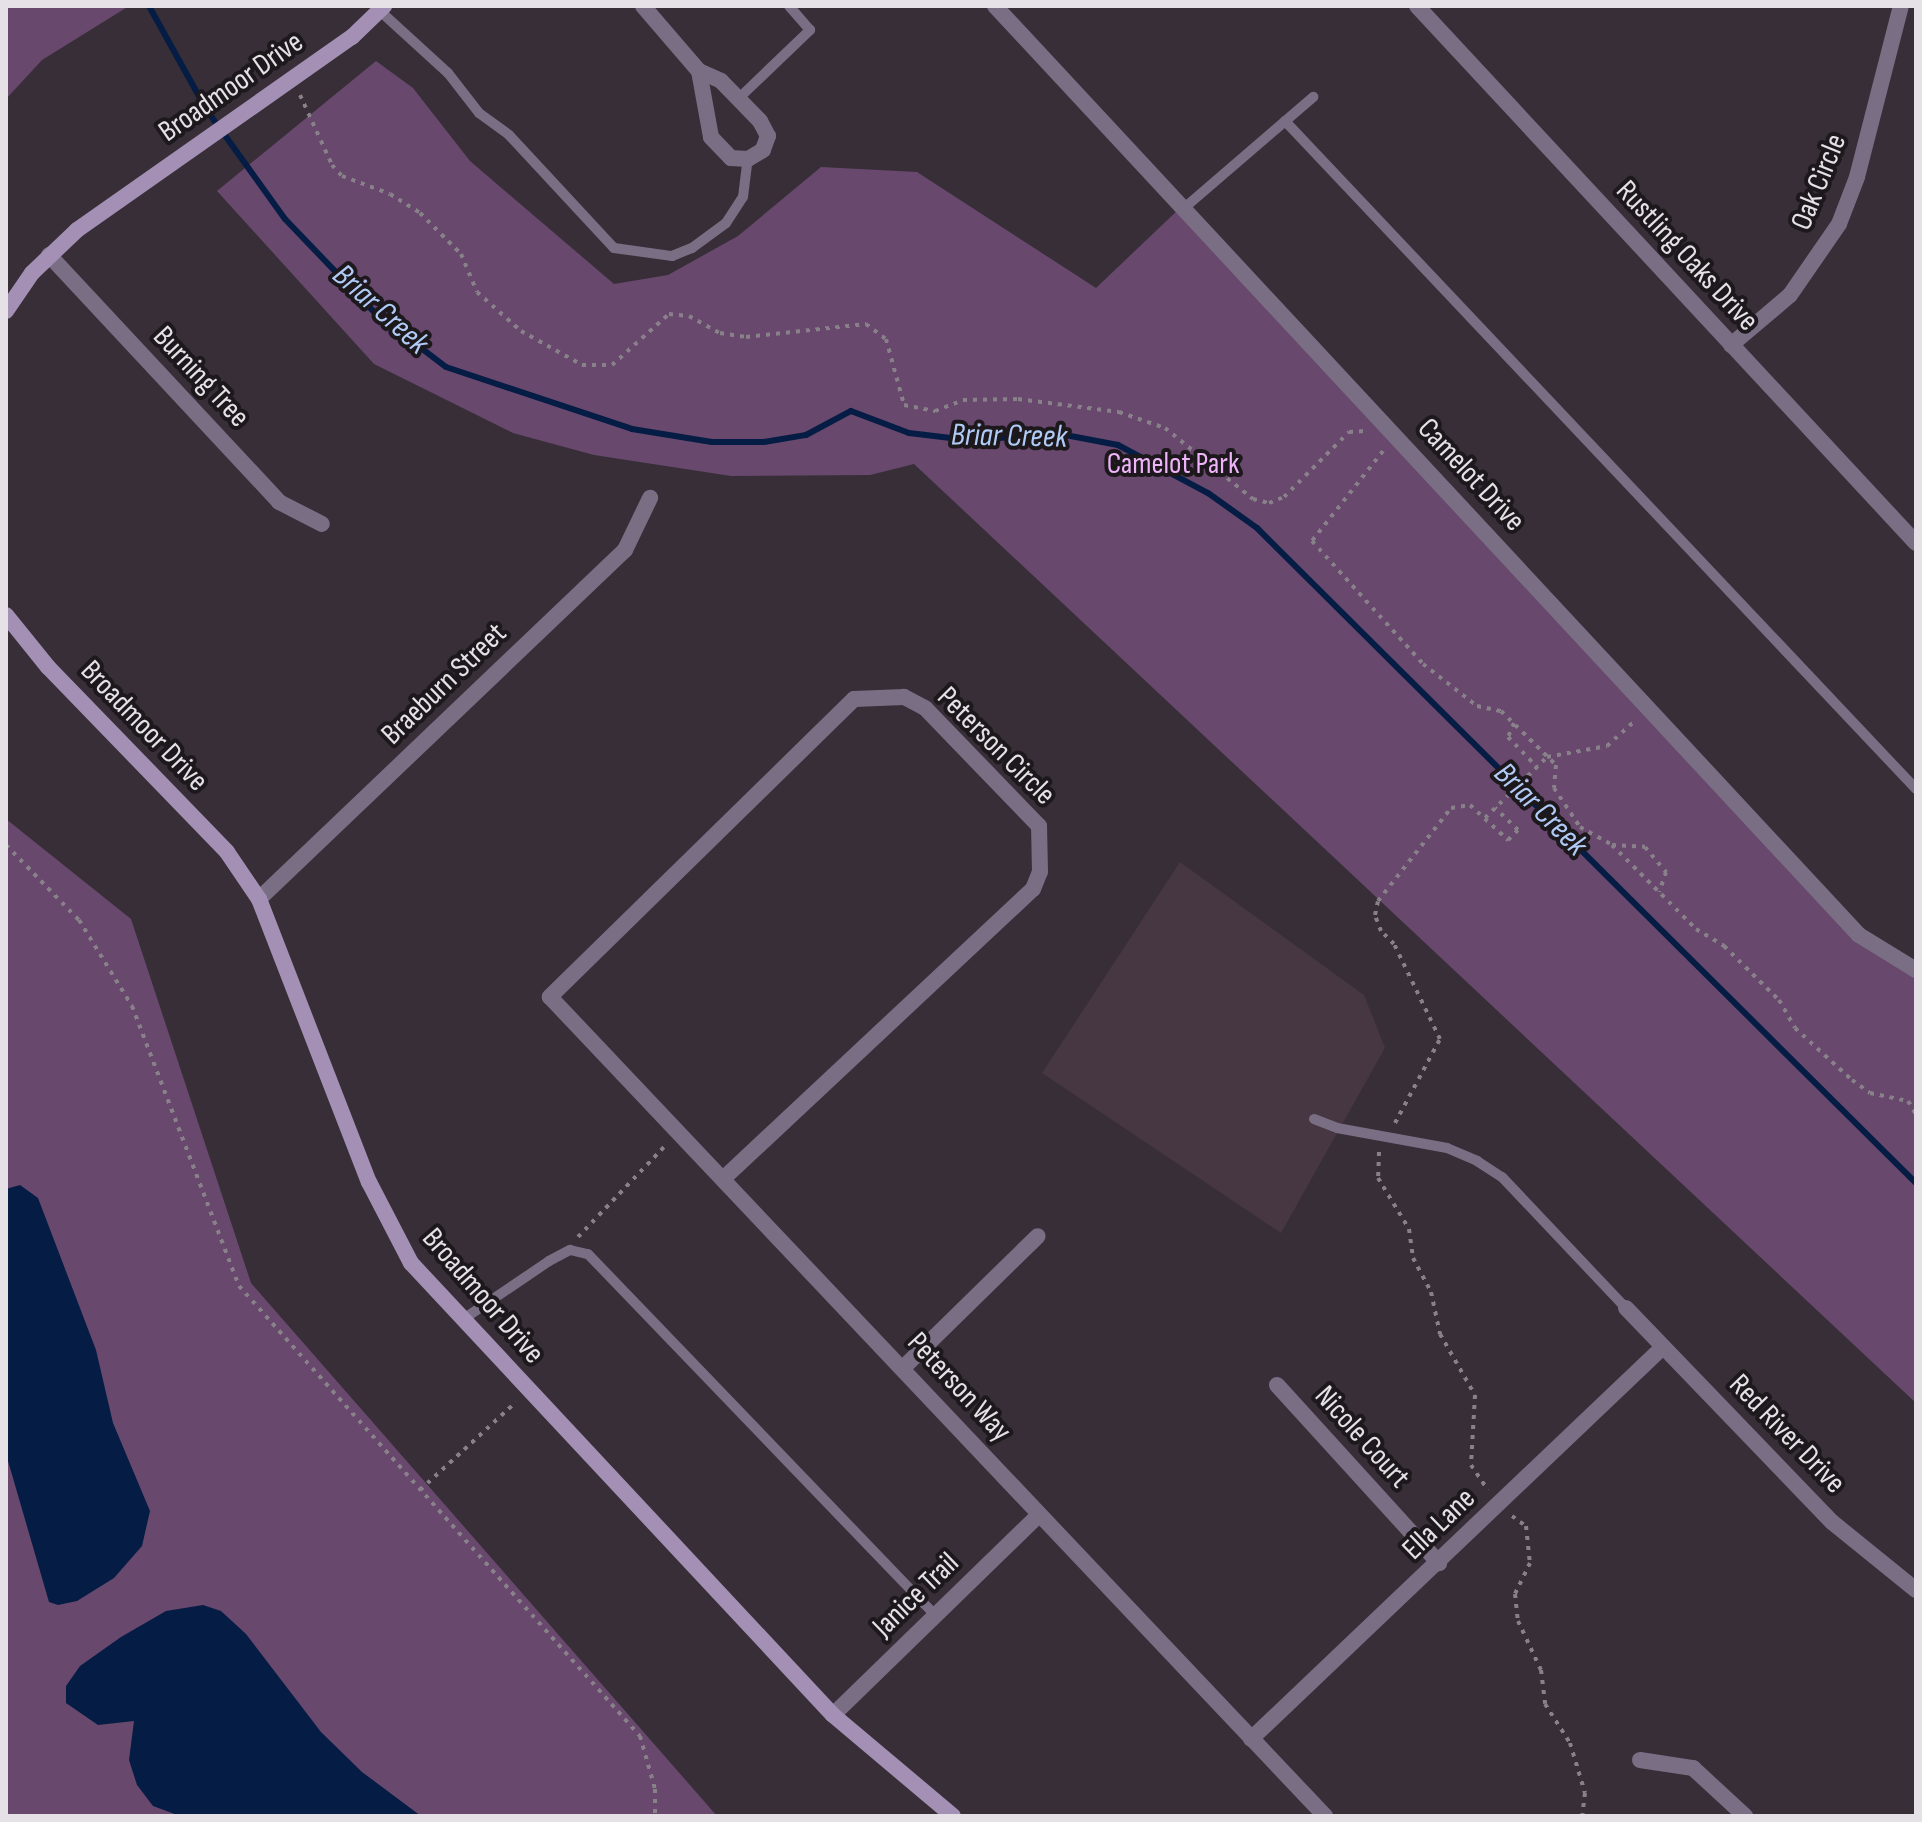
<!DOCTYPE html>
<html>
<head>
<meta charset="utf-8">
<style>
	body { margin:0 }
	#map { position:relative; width:1922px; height:1822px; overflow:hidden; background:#372e38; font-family:"Sofia Sans Condensed",sans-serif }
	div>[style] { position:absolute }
	.industrial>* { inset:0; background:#463743 }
	.green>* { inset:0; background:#68486d }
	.water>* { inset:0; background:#051c45 }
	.stream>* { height:6px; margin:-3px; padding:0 3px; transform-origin:3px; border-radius:3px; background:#051c45 }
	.path>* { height:4px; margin-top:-2px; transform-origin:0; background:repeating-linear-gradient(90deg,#89818a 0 4px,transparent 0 10px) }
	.lane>* { height:10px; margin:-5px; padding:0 5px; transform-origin:5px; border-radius:5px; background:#7a6e85 }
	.street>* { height:16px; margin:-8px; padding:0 8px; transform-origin:8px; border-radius:8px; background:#7a6e85 }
	.secondary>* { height:16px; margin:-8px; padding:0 8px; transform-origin:8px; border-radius:8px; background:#a390b4 }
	span { translate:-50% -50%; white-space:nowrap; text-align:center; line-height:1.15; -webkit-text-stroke:8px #1c181c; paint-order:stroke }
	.street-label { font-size:30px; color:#e6e0e7 }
	.park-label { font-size:30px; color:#eeb3f8 }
	.water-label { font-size:32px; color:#b1cbf7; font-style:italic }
	.frame { position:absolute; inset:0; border:8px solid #e6e0e7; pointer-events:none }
</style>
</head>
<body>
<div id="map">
	<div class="industrial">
		<div style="clip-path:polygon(1180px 862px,1364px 995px,1385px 1048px,1281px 1233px,1042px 1073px)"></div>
	</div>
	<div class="green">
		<div style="clip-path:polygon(6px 6px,129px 6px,42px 60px,6px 99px)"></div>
		<div style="clip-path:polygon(376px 61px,413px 88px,470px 161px,614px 284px,668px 275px,738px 236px,821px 167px,917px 172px,1096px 288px,1180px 208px,1859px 935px,1916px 970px,1916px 1403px,914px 464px,870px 475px,731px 476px,594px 455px,513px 433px,374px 364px,217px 191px)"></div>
		<div style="clip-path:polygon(6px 819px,131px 919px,251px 1283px,717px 1816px,6px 1816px)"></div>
	</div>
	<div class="water">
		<div style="clip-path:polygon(20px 1185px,38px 1198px,96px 1350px,113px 1423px,150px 1511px,142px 1546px,114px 1578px,77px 1601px,58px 1605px,49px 1602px,6px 1454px,6px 1189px)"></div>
		<div style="clip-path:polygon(203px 1605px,221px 1611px,246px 1634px,321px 1732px,362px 1772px,421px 1816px,180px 1816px,153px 1806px,137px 1785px,129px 1760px,134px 1721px,98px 1725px,66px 1703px,66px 1686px,80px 1666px,121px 1637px,166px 1611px)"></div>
	</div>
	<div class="stream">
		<div style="left:149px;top:6px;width:118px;rotate:61deg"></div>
		<div style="left:206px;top:109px;width:135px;rotate:54.3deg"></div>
		<div style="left:285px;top:219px;width:130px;rotate:46.2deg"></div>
		<div style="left:375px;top:313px;width:89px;rotate:37.3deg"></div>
		<div style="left:446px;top:367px;width:196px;rotate:18.4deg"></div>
		<div style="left:632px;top:429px;width:81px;rotate:9.2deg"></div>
		<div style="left:712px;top:442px;width:52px"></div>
		<div style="left:764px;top:442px;width:43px;rotate:-9.5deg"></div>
		<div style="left:806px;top:435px;width:51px;rotate:-28.1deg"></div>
		<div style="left:851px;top:411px;width:62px;rotate:20.8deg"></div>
		<div style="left:909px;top:433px;width:59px;rotate:6.8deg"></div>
		<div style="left:968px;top:440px;width:92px;rotate:-3.7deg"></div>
		<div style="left:1060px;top:434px;width:59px;rotate:10.7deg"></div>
		<div style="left:1118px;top:445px;width:102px;rotate:28.1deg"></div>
		<div style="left:1208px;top:493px;width:60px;rotate:35.5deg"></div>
		<div style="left:1257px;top:528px;width:929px;rotate:44.83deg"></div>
	</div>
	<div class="path">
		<div style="left:300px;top:95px;width:77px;rotate:65.4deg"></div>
		<div style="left:332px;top:165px;width:15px;rotate:48deg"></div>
		<div style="left:342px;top:176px;width:51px;rotate:20.6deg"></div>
		<div style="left:390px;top:194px;width:36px;rotate:32deg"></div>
		<div style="left:420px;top:213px;width:58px;rotate:45deg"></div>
		<div style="left:461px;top:254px;width:41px;rotate:67.2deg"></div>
		<div style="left:477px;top:292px;width:59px;rotate:41.6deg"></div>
		<div style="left:521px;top:331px;width:70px;rotate:29.1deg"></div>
		<div style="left:582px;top:365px;width:30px"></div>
		<div style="left:612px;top:365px;width:76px;rotate:-41.8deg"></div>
		<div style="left:669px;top:314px;width:20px;rotate:6deg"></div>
		<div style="left:689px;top:316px;width:35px;rotate:29deg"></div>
		<div style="left:720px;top:333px;width:26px;rotate:9deg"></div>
		<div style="left:746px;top:337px;width:121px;rotate:-6.2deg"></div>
		<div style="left:866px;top:324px;width:25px;rotate:37deg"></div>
		<div style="left:886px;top:339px;width:68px;rotate:74.7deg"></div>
		<div style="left:904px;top:405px;width:32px;rotate:11deg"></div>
		<div style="left:935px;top:411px;width:30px;rotate:-21deg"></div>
		<div style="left:963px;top:400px;width:55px;rotate:-1deg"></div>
		<div style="left:1018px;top:399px;width:102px;rotate:7.3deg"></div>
		<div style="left:1119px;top:412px;width:49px;rotate:19.2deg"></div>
		<div style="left:1165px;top:428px;width:113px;rotate:38.9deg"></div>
		<div style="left:1253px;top:499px;width:16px;rotate:14deg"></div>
		<div style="left:1269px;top:503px;width:16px;rotate:-22deg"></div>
		<div style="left:1284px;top:497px;width:92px;rotate:-45deg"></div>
		<div style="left:1349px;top:432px;width:16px;rotate:-4deg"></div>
		<div style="left:1383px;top:451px;width:115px;rotate:128.3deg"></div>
		<div style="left:1312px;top:541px;width:166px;rotate:47.9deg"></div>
		<div style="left:1423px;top:664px;width:68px;rotate:37.9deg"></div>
		<div style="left:1477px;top:706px;width:25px;rotate:12deg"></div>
		<div style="left:1501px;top:711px;width:77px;rotate:44.5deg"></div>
		<div style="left:1556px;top:765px;width:23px;rotate:95deg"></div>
		<div style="left:1554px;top:788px;width:47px;rotate:56.3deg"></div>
		<div style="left:1580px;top:827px;width:37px;rotate:29deg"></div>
		<div style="left:1612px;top:845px;width:119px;rotate:45deg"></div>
		<div style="left:1696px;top:929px;width:33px;rotate:31deg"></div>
		<div style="left:1724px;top:946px;width:77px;rotate:44.5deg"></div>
		<div style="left:1779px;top:1000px;width:32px;rotate:60deg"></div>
		<div style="left:1795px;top:1028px;width:77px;rotate:42.4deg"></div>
		<div style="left:1852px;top:1080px;width:22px;rotate:36deg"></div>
		<div style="left:1870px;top:1093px;width:39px;rotate:12deg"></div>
		<div style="left:1908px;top:1101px;width:16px;rotate:60deg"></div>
		<div style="left:1514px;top:723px;width:15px;rotate:113deg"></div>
		<div style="left:1508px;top:737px;width:42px;rotate:46deg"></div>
		<div style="left:1485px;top:818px;width:87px;rotate:-44.5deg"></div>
		<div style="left:1547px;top:757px;width:61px;rotate:-10.4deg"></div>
		<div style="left:1607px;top:746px;width:38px;rotate:-42deg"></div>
		<div style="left:6px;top:845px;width:105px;rotate:45.8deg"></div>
		<div style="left:79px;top:920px;width:101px;rotate:58.4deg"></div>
		<div style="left:132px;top:1006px;width:300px;rotate:69.1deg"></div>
		<div style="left:239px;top:1286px;width:603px;rotate:48.3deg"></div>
		<div style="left:640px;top:1736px;width:55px;rotate:74.2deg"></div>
		<div style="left:655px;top:1789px;width:27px;rotate:90deg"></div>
		<div style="left:1612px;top:845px;width:33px;rotate:3deg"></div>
		<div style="left:1645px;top:847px;width:33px;rotate:50deg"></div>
		<div style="left:1666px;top:872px;width:21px;rotate:109deg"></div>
		<div style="left:1395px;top:1123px;width:95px;rotate:-61.8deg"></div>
		<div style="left:1440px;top:1039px;width:106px;rotate:-115.8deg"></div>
		<div style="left:1394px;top:944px;width:18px;rotate:-135deg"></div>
		<div style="left:1381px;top:931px;width:17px;rotate:-111deg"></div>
		<div style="left:1375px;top:915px;width:14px;rotate:-78deg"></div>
		<div style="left:1378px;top:901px;width:118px;rotate:-51.9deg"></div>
		<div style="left:1451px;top:808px;width:19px;rotate:-9deg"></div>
		<div style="left:1470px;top:805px;width:52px;rotate:42.6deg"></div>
		<div style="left:1508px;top:840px;width:14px;rotate:-45deg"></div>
		<div style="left:1518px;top:830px;width:32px;rotate:-136deg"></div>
		<div style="left:1379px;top:1152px;width:26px;rotate:92deg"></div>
		<div style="left:1378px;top:1178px;width:60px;rotate:58.7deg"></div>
		<div style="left:1409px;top:1229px;width:29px;rotate:82deg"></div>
		<div style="left:1413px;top:1258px;width:38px;rotate:62deg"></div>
		<div style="left:1431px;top:1292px;width:43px;rotate:77.9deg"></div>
		<div style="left:1440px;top:1334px;width:70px;rotate:60.2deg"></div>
		<div style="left:1475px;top:1395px;width:70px;rotate:93.3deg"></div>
		<div style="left:1471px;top:1465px;width:30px;rotate:56deg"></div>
		<div style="left:578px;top:1237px;width:126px;rotate:-46.3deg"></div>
		<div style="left:420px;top:1490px;width:130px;rotate:-42.5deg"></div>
		<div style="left:1512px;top:1516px;width:17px;rotate:36deg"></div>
		<div style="left:1526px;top:1526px;width:37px;rotate:84deg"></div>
		<div style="left:1530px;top:1563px;width:34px;rotate:116deg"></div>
		<div style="left:1515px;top:1594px;width:27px;rotate:84deg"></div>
		<div style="left:1518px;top:1621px;width:54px;rotate:64.9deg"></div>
		<div style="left:1541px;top:1670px;width:34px;rotate:83deg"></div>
		<div style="left:1545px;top:1704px;width:46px;rotate:57.3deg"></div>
		<div style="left:1570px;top:1743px;width:52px;rotate:73.3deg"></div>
		<div style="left:1585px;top:1793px;width:23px;rotate:97deg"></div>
	</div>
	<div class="lane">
		<div style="left:380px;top:11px;width:92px;rotate:42.4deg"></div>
		<div style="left:448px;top:73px;width:51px;rotate:52.2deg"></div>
		<div style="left:479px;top:113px;width:37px;rotate:36deg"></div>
		<div style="left:509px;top:135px;width:154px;rotate:47.1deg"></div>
		<div style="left:614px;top:248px;width:59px;rotate:7.9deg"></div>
		<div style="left:672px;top:256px;width:22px;rotate:-22deg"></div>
		<div style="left:692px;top:248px;width:42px;rotate:-36.3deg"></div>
		<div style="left:726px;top:223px;width:31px;rotate:-57deg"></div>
		<div style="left:743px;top:197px;width:38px;rotate:-83deg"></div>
		<div style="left:738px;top:99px;width:100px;rotate:-43.8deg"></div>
		<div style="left:810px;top:30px;width:32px;rotate:-131deg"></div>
		<div style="left:1285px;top:121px;width:919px;rotate:46.63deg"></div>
		<div style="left:1183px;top:209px;width:172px;rotate:-40.7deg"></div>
		<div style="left:1314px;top:1119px;width:25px;rotate:21deg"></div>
		<div style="left:1337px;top:1128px;width:112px;rotate:10.3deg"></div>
		<div style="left:1447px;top:1148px;width:33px;rotate:23deg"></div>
		<div style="left:1477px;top:1161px;width:30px;rotate:33deg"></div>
		<div style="left:1502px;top:1177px;width:180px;rotate:46.6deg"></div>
		<div style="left:462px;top:1320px;width:105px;rotate:-34.1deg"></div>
		<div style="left:549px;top:1261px;width:24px;rotate:-28deg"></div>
		<div style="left:570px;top:1250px;width:18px;rotate:13deg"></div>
		<div style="left:588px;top:1254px;width:502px;rotate:46.13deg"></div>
	</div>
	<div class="street">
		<div style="left:643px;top:6px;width:86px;rotate:49.3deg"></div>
		<div style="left:699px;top:71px;width:24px;rotate:24deg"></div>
		<div style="left:721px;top:81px;width:56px;rotate:45.7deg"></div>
		<div style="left:760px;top:121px;width:17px;rotate:62deg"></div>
		<div style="left:768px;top:136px;width:15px;rotate:110deg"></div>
		<div style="left:763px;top:150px;width:17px;rotate:149deg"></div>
		<div style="left:748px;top:159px;width:17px;rotate:-177deg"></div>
		<div style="left:731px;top:158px;width:29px;rotate:-134deg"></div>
		<div style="left:711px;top:137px;width:67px;rotate:-100.3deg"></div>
		<div style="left:995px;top:6px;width:1269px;rotate:47.08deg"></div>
		<div style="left:1859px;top:935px;width:67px;rotate:31.6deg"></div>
		<div style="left:1417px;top:6px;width:733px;rotate:47.1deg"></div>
		<div style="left:49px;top:255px;width:338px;rotate:47deg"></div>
		<div style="left:279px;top:502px;width:48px;rotate:27.1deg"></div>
		<div style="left:1731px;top:345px;width:77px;rotate:-40.3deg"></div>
		<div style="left:1790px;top:295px;width:86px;rotate:-55.4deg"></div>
		<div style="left:1839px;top:224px;width:50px;rotate:-69deg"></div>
		<div style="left:1857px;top:177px;width:177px;rotate:-75.6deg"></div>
		<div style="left:259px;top:899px;width:506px;rotate:-43.64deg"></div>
		<div style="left:625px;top:550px;width:58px;rotate:-64.3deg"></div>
		<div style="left:724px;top:1178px;width:423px;rotate:-43.1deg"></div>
		<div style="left:1033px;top:889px;width:18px;rotate:-68deg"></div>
		<div style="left:1040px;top:872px;width:46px;rotate:-91.2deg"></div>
		<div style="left:1039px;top:826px;width:164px;rotate:-134deg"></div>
		<div style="left:925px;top:708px;width:24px;rotate:-152deg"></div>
		<div style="left:904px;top:697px;width:50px;rotate:177.7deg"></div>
		<div style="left:854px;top:699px;width:426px;rotate:135.6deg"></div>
		<div style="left:550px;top:997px;width:1128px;rotate:46.58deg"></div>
		<div style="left:1626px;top:1308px;width:297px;rotate:46.1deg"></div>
		<div style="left:1832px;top:1522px;width:108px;rotate:39deg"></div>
		<div style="left:904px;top:1367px;width:187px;rotate:-44.4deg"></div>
		<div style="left:1277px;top:1385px;width:241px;rotate:47.7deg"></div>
		<div style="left:833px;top:1715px;width:287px;rotate:-44.2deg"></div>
		<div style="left:1251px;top:1739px;width:569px;rotate:-43.58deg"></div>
		<div style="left:1640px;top:1760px;width:54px;rotate:8.6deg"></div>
		<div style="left:1693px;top:1768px;width:71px;rotate:42.7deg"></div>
	</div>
	<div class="secondary">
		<div style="left:6px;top:311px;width:46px;rotate:-55.6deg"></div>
		<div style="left:32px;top:273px;width:62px;rotate:-43.7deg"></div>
		<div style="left:77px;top:230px;width:336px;rotate:-35.1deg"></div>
		<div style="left:352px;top:37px;width:45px;rotate:-44.1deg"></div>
		<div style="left:6px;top:615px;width:67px;rotate:51.1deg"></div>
		<div style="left:48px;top:667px;width:257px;rotate:45.9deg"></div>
		<div style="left:227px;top:852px;width:57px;rotate:55.8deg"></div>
		<div style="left:259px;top:899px;width:304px;rotate:68.8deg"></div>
		<div style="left:369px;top:1182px;width:91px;rotate:62.6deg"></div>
		<div style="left:411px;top:1263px;width:618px;rotate:46.97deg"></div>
		<div style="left:833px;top:1715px;width:157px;rotate:40.1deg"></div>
	</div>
	<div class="street-label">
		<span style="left:231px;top:87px;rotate:-35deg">Broadmoor Drive</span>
		<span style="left:1819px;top:182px;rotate:-68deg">Oak Circle</span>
		<span style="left:1687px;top:256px;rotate:47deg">Rustling Oaks Drive</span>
		<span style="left:201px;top:377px;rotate:47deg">Burning Tree</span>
		<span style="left:1471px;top:475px;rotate:47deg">Camelot Drive</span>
		<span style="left:444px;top:684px;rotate:-44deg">Braeburn Street</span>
		<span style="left:144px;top:726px;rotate:46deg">Broadmoor Drive</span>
		<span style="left:996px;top:746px;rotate:45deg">Peterson Circle</span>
		<span style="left:483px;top:1296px;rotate:49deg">Broadmoor Drive</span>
		<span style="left:959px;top:1387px;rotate:47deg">Peterson Way</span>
		<span style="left:1787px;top:1434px;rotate:46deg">Red River Drive</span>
		<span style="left:1362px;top:1437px;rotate:48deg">Nicole Court</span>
		<span style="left:1439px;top:1524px;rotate:-44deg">Ella Lane</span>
		<span style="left:916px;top:1595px;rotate:-44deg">Janice Trail</span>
	</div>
	<div class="park-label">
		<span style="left:1173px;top:464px">Camelot Park</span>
	</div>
	<div class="water-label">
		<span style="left:380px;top:310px;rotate:42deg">Briar Creek</span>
		<span style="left:1009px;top:437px;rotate:1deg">Briar Creek</span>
		<span style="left:1540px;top:810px;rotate:45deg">Briar Creek</span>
	</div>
	<div class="frame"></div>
</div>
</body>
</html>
